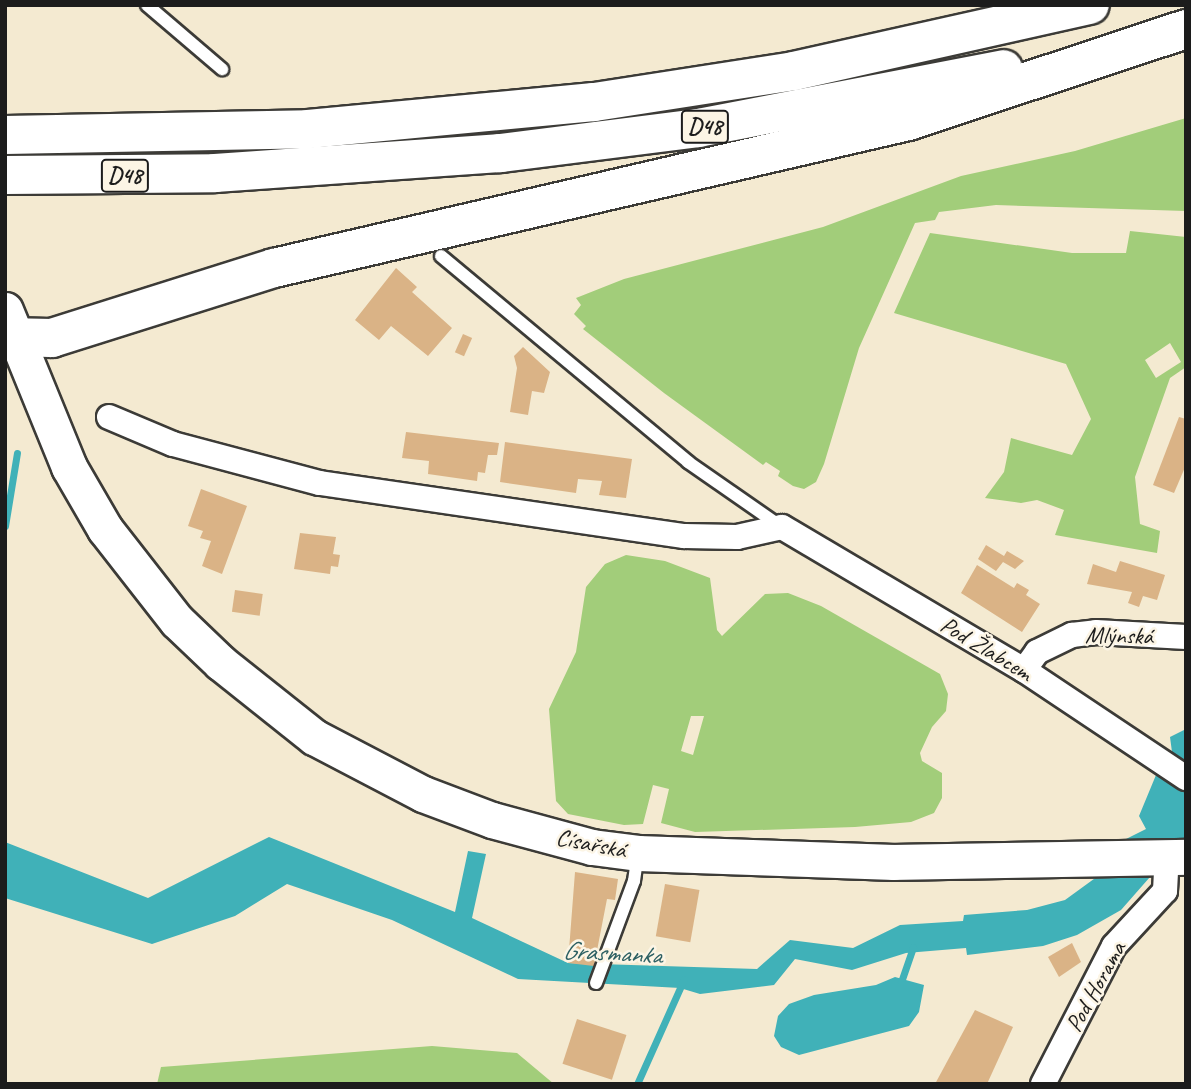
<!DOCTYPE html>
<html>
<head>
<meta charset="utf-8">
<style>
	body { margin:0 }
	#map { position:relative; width:1191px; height:1089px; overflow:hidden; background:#f4ead1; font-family:Caveat,sans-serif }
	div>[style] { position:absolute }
	.green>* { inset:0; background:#a2cd7a }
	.water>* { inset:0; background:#40b1b8 }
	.stream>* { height:7px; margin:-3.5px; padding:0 3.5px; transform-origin:3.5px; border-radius:3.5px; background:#40b1b8 }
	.building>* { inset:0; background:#dab386; transform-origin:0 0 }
	.roads { filter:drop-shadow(2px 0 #3c3b37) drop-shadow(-2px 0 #3c3b37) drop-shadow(0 2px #3c3b37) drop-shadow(0 -2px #3c3b37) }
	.lane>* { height:12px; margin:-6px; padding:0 6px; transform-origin:6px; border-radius:6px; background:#fff }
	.street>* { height:24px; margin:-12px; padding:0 12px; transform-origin:12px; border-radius:12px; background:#fff }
	.secondary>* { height:35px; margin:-17.5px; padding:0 17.5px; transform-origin:17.5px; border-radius:17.5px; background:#fff }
	.highway>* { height:38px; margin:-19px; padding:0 19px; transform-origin:19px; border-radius:19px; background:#fff }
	span { translate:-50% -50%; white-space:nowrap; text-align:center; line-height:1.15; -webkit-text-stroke:5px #fcf5e5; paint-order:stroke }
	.shield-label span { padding:2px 5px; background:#fcf5e5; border:2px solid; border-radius:5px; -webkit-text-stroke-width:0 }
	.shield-label { font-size:23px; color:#1c1c1c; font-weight:700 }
	.street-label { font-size:24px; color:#1c1c1c }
	.water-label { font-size:26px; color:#2c5f62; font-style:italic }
	.frame { position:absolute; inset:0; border:7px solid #1c1c1c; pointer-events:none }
</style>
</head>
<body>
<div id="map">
	<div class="green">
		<div style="clip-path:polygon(1186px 118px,1186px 211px,996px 205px,939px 212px,935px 220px,915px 223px,859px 348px,824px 464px,816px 482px,804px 489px,793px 486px,778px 476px,780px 471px,766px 462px,763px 465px,664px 393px,583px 329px,586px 326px,574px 314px,581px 305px,576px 298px,624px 279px,823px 227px,961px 176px,1075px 151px)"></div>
		<div style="clip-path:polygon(evenodd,1130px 231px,1186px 237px,1186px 367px,1170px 378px,1135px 477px,1140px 524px,1160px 531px,1157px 553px,1055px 535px,1064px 510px,1037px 500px,1021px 503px,985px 498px,1004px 472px,1011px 438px,1072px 455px,1091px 419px,1066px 364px,894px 313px,930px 233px,1072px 253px,1126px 253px,1130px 231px,1170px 343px,1181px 362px,1156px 378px,1145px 360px,1170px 343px)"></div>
		<div style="clip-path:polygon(evenodd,626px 555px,665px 561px,710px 578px,717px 630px,722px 636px,765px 594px,788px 593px,821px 606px,940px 674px,948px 694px,946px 711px,932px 727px,920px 753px,922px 761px,942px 773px,942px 798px,934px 813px,911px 822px,855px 827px,695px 832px,661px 823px,669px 789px,653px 785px,643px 824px,624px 825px,568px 814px,556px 801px,549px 709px,576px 652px,586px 587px,605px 564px,626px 555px,691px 716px,704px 716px,693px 755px,681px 751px,691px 716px)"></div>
		<div style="clip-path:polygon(432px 1046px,517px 1053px,554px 1084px,157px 1084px,161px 1067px)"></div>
	</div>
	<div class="water">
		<div style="clip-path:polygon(1186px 729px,1186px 836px,1121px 910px,1077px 935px,1043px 946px,967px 955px,966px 948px,906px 953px,852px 970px,795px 959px,774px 985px,700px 994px,680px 988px,518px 979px,392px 920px,287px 884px,235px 916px,152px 944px,5px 898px,5px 842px,148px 898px,269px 837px,455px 912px,468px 851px,486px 854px,472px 918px,568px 963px,757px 969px,790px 940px,853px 948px,900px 925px,963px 921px,964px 915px,1027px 910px,1065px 900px,1098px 876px,1126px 839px,1146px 829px,1139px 816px,1156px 775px,1172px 752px,1170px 737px)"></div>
		<div style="clip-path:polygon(895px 977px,924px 985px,919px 1012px,909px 1026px,799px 1055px,781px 1047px,774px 1036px,778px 1016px,789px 1004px,814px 995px,876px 985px)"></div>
	</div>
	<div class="stream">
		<div style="left:5px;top:526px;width:74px;rotate:-80.7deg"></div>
		<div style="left:901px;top:982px;width:37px;rotate:-71deg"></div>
		<div style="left:637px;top:1084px;width:115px;rotate:-65.9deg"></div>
	</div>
	<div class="building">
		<div style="clip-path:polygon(396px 268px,417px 287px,412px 292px,452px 328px,428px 356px,391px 326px,379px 340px,355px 320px)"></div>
		<div style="left:463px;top:334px;width:10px;height:20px;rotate:24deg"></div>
		<div style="clip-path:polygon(523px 347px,550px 372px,544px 393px,532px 391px,528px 415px,510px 412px,517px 368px,514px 356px)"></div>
		<div style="clip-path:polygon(1179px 417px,1186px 419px,1186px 465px,1174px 493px,1153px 485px)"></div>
		<div style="clip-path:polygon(406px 432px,499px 443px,497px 455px,488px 455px,485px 473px,478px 472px,477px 481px,428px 474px,429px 461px,402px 458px)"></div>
		<div style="clip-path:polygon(505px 442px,632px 459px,626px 498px,599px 495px,602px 481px,578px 479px,576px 493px,500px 482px)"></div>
		<div style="clip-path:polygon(201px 489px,247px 506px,222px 574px,202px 566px,211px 541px,200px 538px,203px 531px,188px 526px)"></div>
		<div style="clip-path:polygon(300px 533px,336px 537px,333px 554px,340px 555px,338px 567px,331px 566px,330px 574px,294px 569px)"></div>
		<div style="clip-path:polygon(986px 545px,1004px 556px,1007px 551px,1024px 561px,1015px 569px,1003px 562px,996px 571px,978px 559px)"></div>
		<div style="clip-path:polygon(1120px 561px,1165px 575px,1157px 600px,1143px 596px,1139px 607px,1128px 603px,1132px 592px,1087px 584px,1093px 564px,1116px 572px)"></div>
		<div style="clip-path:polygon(977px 565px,1014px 588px,1017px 583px,1029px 590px,1026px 595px,1040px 604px,1022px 632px,961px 593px)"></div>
		<div style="left:235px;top:590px;width:28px;height:22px;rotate:8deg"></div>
		<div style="clip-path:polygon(575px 872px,618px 879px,615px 900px,607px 899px,594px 966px,568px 963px)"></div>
		<div style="left:665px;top:884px;width:35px;height:53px;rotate:10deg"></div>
		<div style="clip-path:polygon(1072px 943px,1081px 962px,1059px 977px,1048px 957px)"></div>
		<div style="clip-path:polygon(975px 1010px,1013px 1027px,987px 1084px,935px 1084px)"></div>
		<div style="left:577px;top:1019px;width:52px;height:47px;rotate:18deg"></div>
	</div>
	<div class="roads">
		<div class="lane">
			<div style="left:147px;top:5px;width:99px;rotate:40.5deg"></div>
			<div style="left:441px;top:256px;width:322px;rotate:39.8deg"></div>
			<div style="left:688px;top:462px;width:112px;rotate:34.8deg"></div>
			<div style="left:596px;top:983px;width:109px;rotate:-69.6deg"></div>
			<div style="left:634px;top:881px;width:27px;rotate:-82deg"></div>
		</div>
		<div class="street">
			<div style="left:109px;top:417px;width:69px;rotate:22.9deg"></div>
			<div style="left:173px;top:444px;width:152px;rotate:14.9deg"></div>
			<div style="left:320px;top:483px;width:368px;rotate:8.3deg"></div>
			<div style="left:684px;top:536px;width:53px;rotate:1.1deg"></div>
			<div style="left:737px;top:537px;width:46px;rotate:-12.5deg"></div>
			<div style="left:782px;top:527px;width:281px;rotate:30.6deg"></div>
			<div style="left:1024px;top:670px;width:195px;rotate:33.7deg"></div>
			<div style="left:1024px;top:670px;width:22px;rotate:-54deg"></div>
			<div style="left:1037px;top:652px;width:39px;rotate:-26deg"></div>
			<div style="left:1072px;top:635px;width:24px;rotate:-7deg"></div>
			<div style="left:1096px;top:632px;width:90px;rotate:3.2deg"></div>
			<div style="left:1043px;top:1084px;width:155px;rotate:-62.8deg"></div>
			<div style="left:1114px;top:946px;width:75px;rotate:-47.2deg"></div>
			<div style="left:1165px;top:891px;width:34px;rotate:-87deg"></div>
		</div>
		<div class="secondary">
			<div style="left:5px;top:310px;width:170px;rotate:67.8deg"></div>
			<div style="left:69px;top:467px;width:72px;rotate:59.9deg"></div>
			<div style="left:105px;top:529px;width:117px;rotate:52deg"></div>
			<div style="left:177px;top:621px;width:61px;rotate:43.7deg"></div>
			<div style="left:221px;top:663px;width:119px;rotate:38.5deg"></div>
			<div style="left:314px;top:737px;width:123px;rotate:27.6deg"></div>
			<div style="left:423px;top:794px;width:74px;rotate:20.6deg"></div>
			<div style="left:492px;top:820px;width:104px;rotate:15.1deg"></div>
			<div style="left:592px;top:847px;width:46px;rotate:7.4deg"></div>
			<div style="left:638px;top:853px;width:256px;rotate:2deg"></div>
			<div style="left:894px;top:862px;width:292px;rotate:-1deg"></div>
		</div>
		<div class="highway">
			<div style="left:5px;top:135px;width:303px;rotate:-1.1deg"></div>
			<div style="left:308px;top:129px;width:287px;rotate:-5.4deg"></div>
			<div style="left:594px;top:102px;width:202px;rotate:-8.8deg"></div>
			<div style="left:794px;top:71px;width:303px;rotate:-12.6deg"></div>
			<div style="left:5px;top:175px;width:210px;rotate:-0.5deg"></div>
			<div style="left:215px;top:173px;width:287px;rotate:-4deg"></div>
			<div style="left:501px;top:153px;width:199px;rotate:-7.2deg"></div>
			<div style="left:698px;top:128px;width:311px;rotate:-10.9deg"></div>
			<div style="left:5px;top:337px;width:47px;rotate:1.2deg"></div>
			<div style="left:52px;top:338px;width:233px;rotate:-17.5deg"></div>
			<div style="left:274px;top:268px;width:651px;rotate:-13.05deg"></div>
			<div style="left:908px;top:121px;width:293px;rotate:-18.3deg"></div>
		</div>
	</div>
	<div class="shield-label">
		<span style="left:705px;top:127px">D48</span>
		<span style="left:125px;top:176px">D48</span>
	</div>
	<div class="street-label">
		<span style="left:1119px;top:636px;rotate:1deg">Mlýnská</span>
		<span style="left:986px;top:649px;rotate:31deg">Pod Žlabcem</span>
		<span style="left:591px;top:844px;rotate:11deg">Císařská</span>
		<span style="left:1096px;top:987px;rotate:-61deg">Pod Horama</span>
	</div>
	<div class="water-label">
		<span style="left:612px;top:953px;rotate:3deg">Grasmanka</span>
	</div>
	<div class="frame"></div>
</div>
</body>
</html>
